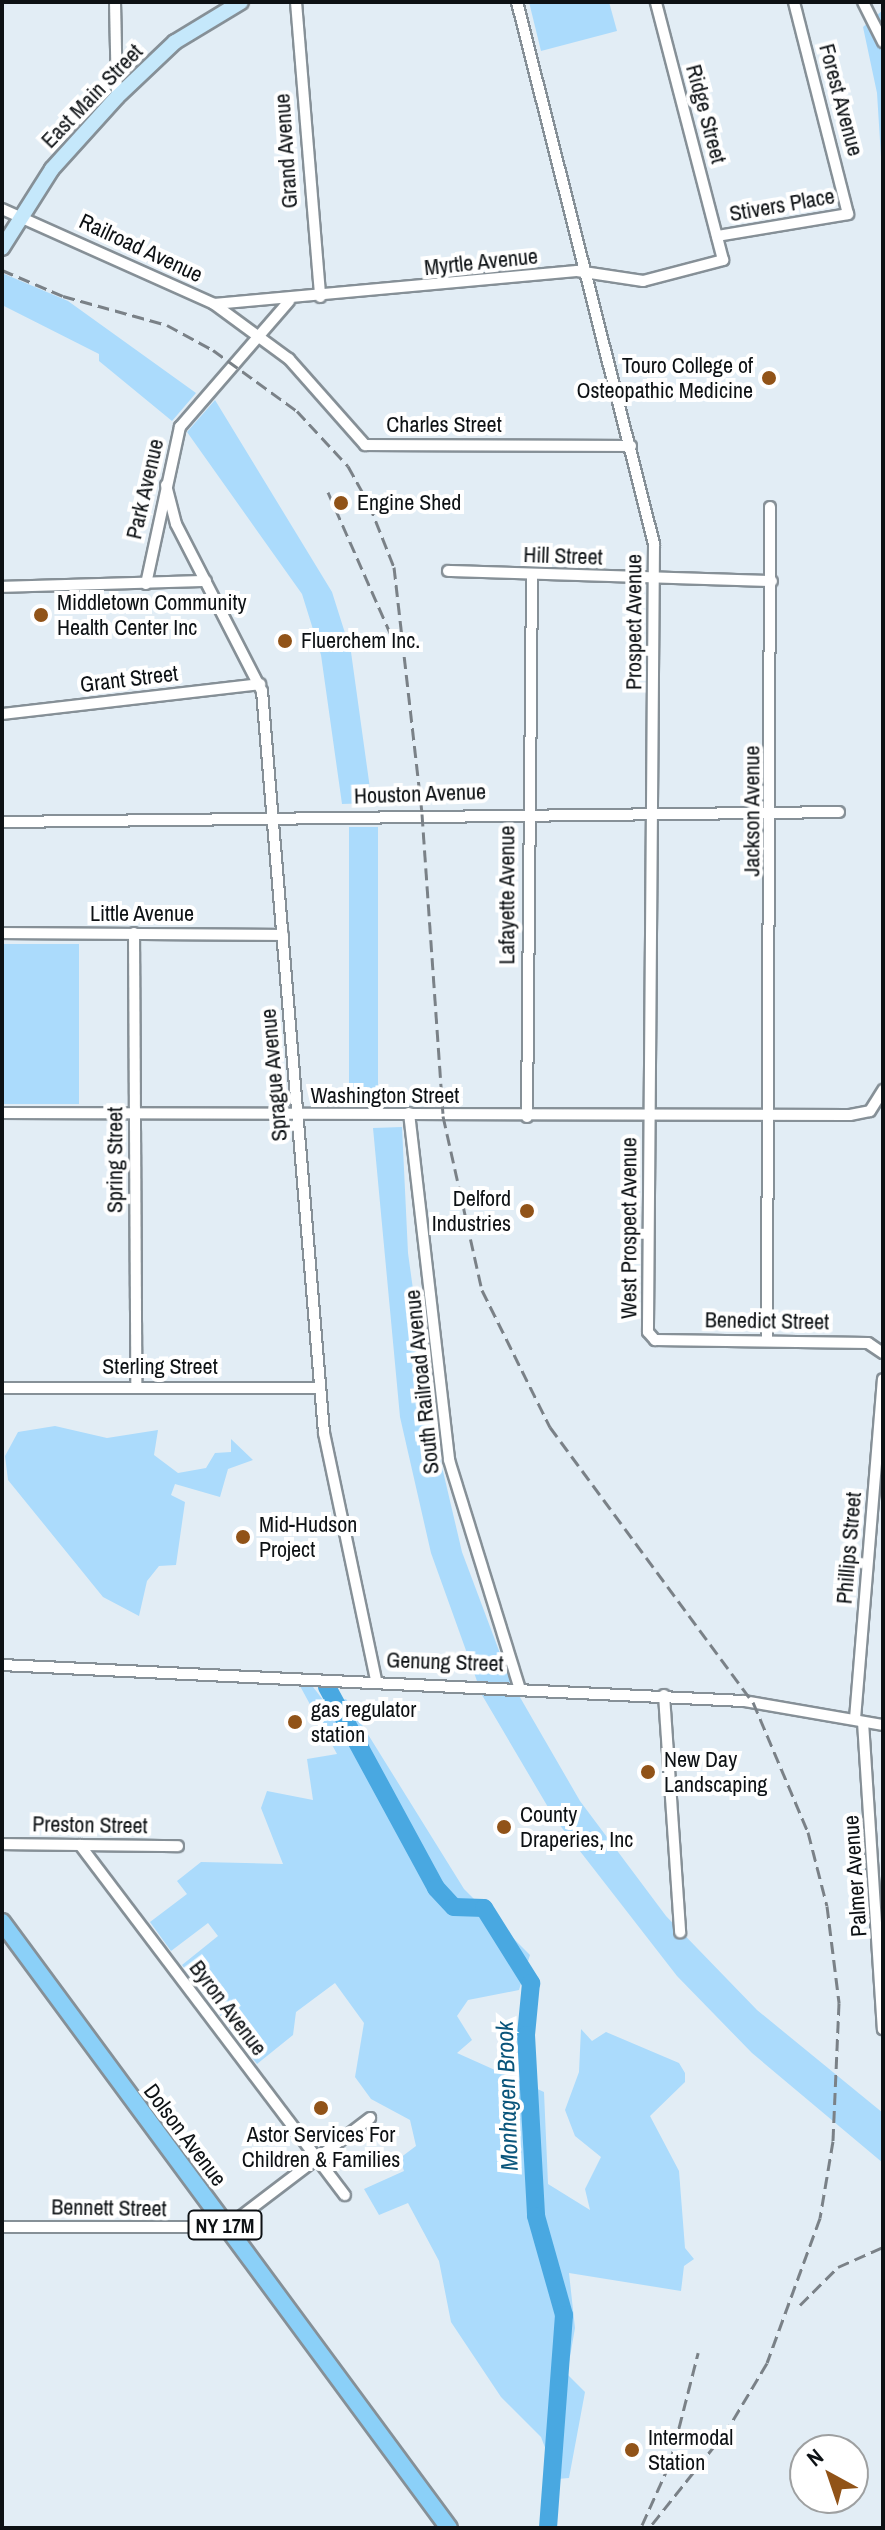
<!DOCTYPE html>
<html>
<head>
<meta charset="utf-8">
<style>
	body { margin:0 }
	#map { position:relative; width:885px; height:2530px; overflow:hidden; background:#e2edf5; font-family:"Archivo Narrow",sans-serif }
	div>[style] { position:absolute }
	.green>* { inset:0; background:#abdbfc; transform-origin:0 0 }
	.river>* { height:18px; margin:-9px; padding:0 9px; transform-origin:9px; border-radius:9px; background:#49a8e1 }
	.roads { filter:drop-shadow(2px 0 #869097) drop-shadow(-2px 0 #869097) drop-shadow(0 2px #869097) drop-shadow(0 -2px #869097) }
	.street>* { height:10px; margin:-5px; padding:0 5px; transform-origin:5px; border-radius:5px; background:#fff }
	.secondary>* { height:14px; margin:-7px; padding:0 7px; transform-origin:7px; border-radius:7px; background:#c5e8fb }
	.primary>* { height:16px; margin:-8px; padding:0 8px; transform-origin:8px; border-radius:8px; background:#8bd0f8 }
	.rail>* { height:3px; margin-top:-1.5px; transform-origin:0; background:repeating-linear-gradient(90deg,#7a8187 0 12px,transparent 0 18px) }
	.dots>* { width:22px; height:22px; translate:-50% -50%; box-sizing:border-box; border:4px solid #fff; border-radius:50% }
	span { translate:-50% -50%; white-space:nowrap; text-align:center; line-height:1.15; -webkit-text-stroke:8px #fff; paint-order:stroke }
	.shield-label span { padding:2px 6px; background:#fff; border:2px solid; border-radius:6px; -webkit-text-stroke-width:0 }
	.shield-label { font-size:20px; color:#0d1114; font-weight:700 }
	.street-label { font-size:22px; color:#0d1114 }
	.poi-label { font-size:22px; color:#0d1114 }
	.right { translate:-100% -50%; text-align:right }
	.left { translate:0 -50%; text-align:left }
	.water-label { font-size:24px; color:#0a557b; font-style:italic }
	.frame { position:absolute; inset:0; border:4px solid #0d1114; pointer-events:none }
	.north { position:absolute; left:789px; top:2434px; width:80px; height:80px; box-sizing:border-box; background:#fff; border:2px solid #9ea0a1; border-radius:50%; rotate:320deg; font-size:22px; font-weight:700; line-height:32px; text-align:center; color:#0d1114 }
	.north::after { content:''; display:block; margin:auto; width:28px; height:36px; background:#915318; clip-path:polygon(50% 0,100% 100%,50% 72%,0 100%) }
</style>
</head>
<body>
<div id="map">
	<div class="green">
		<div style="clip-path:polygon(529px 2px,609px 2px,617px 31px,541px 51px)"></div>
		<div style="clip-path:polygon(883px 10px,883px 189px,877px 93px,863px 27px)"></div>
		<div style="clip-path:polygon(2px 273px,68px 301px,196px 393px,172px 421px,99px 361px,99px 354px,2px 305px)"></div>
		<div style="clip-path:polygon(215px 400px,332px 592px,351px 652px,372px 803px,342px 804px,321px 655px,302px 594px,187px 432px)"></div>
		<div style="left:349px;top:827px;width:29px;height:282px"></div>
		<div style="left:2px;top:944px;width:77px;height:160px"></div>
		<div style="clip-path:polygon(402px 1127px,408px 1253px,431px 1420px,462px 1552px,510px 1680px,580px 1801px,666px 1916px,757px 2010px,883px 2113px,883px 2163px,752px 2053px,677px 1976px,555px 1819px,482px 1695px,431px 1553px,400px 1417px,373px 1128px)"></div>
		<div style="clip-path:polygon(55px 1426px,107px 1438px,158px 1430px,154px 1455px,178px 1473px,206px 1468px,215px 1453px,231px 1452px,231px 1439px,253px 1460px,228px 1469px,220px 1497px,175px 1484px,171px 1495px,185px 1502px,176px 1565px,159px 1566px,147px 1581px,139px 1616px,103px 1597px,8px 1480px,5px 1456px,18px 1432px)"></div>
		<div style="clip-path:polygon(300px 1686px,313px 1687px,334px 1714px,334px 1701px,346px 1699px,464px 1889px,530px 1955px,519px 1990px,468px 2000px,457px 2016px,472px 2040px,457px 2053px,544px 2092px,548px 2184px,590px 2210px,585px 2189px,601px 2157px,575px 2136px,565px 2110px,579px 2072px,581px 2029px,592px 2041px,606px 2032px,679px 2063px,685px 2073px,685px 2082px,650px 2116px,679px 2171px,685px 2248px,694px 2259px,684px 2266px,681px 2291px,569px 2273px,575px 2328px,567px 2374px,585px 2392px,569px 2478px,557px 2479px,541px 2437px,501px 2397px,451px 2322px,439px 2261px,408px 2203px,379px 2215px,364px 2189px,404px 2171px,400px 2158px,416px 2146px,410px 2120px,371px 2099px,355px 2077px,364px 2023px,335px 1983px,296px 2012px,293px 2035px,257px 2064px,182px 1965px,218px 1936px,208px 1923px,171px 1951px,150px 1922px,187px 1894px,177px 1881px,201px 1862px,283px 1864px,261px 1808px,267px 1791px,313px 1800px,307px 1759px,337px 1754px)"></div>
	</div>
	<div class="river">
		<div style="left:327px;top:1687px;width:229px;rotate:61.5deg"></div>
		<div style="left:436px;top:1888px;width:26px;rotate:47deg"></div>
		<div style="left:454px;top:1907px;width:30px;rotate:2deg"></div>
		<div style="left:484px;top:1908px;width:89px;rotate:57.9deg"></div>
		<div style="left:531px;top:1983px;width:52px;rotate:95.5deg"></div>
		<div style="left:526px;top:2035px;width:181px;rotate:86.8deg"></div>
		<div style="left:536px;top:2216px;width:103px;rotate:74.2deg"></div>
		<div style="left:564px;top:2315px;width:214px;rotate:94.3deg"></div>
	</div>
	<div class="roads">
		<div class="street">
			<div style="left:115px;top:2px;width:95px;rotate:88.8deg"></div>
			<div style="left:296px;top:2px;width:296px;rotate:85.3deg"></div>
			<div style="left:517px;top:2px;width:559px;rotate:75.81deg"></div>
			<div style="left:654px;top:544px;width:788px;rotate:90.44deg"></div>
			<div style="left:648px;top:1332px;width:11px;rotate:49deg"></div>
			<div style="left:655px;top:1340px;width:213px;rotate:0.8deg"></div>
			<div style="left:868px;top:1343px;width:18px;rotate:34deg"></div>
			<div style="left:863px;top:2px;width:45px;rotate:63.4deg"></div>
			<div style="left:2px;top:209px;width:232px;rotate:24.1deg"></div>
			<div style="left:214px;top:304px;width:93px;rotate:36.3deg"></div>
			<div style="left:289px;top:359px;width:115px;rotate:48.5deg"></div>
			<div style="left:365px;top:445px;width:266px;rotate:0.2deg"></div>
			<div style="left:717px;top:236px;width:133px;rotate:-9.5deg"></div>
			<div style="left:848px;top:214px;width:219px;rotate:-104.3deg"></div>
			<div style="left:214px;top:304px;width:364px;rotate:-5.2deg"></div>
			<div style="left:577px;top:271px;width:67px;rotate:8.6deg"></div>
			<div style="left:643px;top:281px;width:83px;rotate:-14.7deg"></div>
			<div style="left:723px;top:260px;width:267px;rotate:-104.6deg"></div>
			<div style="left:166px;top:485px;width:40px;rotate:75.6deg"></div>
			<div style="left:176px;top:524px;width:188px;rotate:62.8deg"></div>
			<div style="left:262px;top:691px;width:745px;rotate:85.22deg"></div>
			<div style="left:324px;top:1433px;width:252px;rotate:78.1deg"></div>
			<div style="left:448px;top:571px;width:324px;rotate:1.8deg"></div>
			<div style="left:146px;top:584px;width:161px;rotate:-77.8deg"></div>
			<div style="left:180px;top:427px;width:167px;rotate:-49.1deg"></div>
			<div style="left:2px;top:587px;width:204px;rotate:-1.7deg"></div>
			<div style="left:2px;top:714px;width:260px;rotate:-6.6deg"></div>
			<div style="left:2px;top:822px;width:837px;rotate:-0.68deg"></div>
			<div style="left:2px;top:933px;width:281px;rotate:0.4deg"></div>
			<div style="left:134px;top:933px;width:454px;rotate:89.7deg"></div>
			<div style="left:2px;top:1113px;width:848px;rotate:0.14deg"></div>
			<div style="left:850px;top:1115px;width:20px;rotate:-11deg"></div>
			<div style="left:870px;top:1111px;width:25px;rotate:-58deg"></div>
			<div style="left:409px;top:1113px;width:349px;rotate:83.4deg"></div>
			<div style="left:449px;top:1460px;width:237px;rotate:72.8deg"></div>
			<div style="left:527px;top:1117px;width:541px;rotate:-89.47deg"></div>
			<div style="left:767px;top:1341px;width:834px;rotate:-89.79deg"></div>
			<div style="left:2px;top:1388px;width:317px"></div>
			<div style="left:2px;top:1665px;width:743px;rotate:2.78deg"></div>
			<div style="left:744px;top:1701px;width:141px;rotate:9.8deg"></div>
			<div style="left:664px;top:1695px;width:238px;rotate:86.1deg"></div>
			<div style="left:855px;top:1719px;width:341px;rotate:-85.3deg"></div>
			<div style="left:863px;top:1722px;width:308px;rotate:86.3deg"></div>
			<div style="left:2px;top:1844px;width:176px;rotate:0.7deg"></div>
			<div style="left:80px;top:1845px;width:439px;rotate:52.9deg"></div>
			<div style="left:2px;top:2227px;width:225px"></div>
			<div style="left:227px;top:2227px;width:180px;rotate:-37.3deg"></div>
		</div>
		<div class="secondary">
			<div style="left:2px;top:248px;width:93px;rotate:-57.7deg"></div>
			<div style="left:52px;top:169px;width:97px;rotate:-47.9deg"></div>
			<div style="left:117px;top:97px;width:80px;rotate:-43.5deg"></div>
			<div style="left:175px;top:42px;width:77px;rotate:-31.2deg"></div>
		</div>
		<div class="primary">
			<div style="left:2px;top:1922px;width:753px;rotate:53.59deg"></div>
		</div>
	</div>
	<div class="rail">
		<div style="left:2px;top:270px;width:66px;rotate:23.1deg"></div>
		<div style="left:63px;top:296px;width:108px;rotate:15.6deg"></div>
		<div style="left:167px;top:325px;width:52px;rotate:28.5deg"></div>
		<div style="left:213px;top:350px;width:104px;rotate:36deg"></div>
		<div style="left:297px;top:411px;width:75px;rotate:47.2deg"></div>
		<div style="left:348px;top:466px;width:43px;rotate:61.1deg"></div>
		<div style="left:369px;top:504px;width:68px;rotate:68.4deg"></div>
		<div style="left:394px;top:567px;width:249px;rotate:83.5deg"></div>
		<div style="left:422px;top:814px;width:303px;rotate:86deg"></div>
		<div style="left:443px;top:1116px;width:178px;rotate:77.4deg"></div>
		<div style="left:482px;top:1290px;width:153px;rotate:63.6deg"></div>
		<div style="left:550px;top:1427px;width:342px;rotate:53.6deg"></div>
		<div style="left:753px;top:1702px;width:141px;rotate:67.1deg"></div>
		<div style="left:808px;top:1832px;width:76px;rotate:75.6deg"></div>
		<div style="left:827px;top:1906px;width:98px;rotate:82.9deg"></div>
		<div style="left:839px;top:2003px;width:138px;rotate:92.5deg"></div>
		<div style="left:833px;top:2141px;width:78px;rotate:99.6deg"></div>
		<div style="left:820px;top:2218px;width:154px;rotate:110.1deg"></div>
		<div style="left:767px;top:2363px;width:78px;rotate:120.8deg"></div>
		<div style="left:727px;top:2430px;width:125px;rotate:128.5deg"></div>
		<div style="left:328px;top:492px;width:176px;rotate:66.2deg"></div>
		<div style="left:800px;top:2305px;width:54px;rotate:-45deg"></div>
		<div style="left:838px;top:2267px;width:49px;rotate:-24deg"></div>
		<div style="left:642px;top:2525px;width:68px;rotate:-65.7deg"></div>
		<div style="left:670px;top:2463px;width:114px;rotate:-75.7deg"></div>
	</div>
	<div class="dots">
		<div style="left:769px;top:378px;background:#915318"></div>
		<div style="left:341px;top:503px;background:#915318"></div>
		<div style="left:41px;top:615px;background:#915318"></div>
		<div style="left:285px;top:641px;background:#915318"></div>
		<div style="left:527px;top:1211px;background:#915318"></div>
		<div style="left:243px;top:1537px;background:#915318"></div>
		<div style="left:295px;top:1722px;background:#915318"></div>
		<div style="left:648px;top:1772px;background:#915318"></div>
		<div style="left:504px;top:1827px;background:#915318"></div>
		<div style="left:321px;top:2108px;background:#915318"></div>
		<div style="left:632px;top:2450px;background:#915318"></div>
	</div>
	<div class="shield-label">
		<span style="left:225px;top:2225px">NY 17M</span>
	</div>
	<div class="street-label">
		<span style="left:92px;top:96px;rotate:-46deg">East Main Street</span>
		<span style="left:841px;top:100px;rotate:75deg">Forest Avenue</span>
		<span style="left:706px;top:114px;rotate:75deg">Ridge Street</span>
		<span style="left:286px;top:151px;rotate:-94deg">Grand Avenue</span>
		<span style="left:782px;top:205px;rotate:-10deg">Stivers Place</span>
		<span style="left:141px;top:248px;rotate:25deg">Railroad Avenue</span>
		<span style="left:481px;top:262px;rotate:-6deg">Myrtle Avenue</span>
		<span style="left:444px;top:425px">Charles Street</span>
		<span style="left:145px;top:489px;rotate:-77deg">Park Avenue</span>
		<span style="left:563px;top:556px;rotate:2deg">Hill Street</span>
		<span style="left:634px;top:622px;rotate:-90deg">Prospect Avenue</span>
		<span style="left:129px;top:679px;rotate:-7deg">Grant Street</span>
		<span style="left:420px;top:794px;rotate:-2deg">Houston Avenue</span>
		<span style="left:752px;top:811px;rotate:-90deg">Jackson Avenue</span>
		<span style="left:507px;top:895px;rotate:-90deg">Lafayette Avenue</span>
		<span style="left:142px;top:914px">Little Avenue</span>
		<span style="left:274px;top:1075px;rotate:-95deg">Sprague Avenue</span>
		<span style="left:385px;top:1096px">Washington Street</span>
		<span style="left:115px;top:1160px;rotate:-90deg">Spring Street</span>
		<span style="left:629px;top:1228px;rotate:-90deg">West Prospect Avenue</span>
		<span style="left:767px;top:1321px;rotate:1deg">Benedict Street</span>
		<span style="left:160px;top:1367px">Sterling Street</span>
		<span style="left:422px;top:1382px;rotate:-96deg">South Railroad Avenue</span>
		<span style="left:849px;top:1548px;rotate:-85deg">Phillips Street</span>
		<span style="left:445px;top:1662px;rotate:2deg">Genung Street</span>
		<span style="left:90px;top:1825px;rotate:1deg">Preston Street</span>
		<span style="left:855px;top:1876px;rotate:-94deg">Palmer Avenue</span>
		<span style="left:228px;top:2008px;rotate:53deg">Byron Avenue</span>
		<span style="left:185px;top:2135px;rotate:53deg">Dolson Avenue</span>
		<span style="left:109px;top:2208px;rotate:1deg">Bennett Street</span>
	</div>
	<div class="poi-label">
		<span class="right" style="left:753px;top:378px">Touro College of<br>Osteopathic Medicine</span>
		<span class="left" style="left:357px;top:503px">Engine Shed</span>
		<span class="left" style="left:57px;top:615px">Middletown Community<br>Health Center Inc</span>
		<span class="left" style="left:301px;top:641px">Fluerchem Inc.</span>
		<span class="right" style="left:511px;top:1211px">Delford<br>Industries</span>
		<span class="left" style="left:259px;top:1537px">Mid-Hudson<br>Project</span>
		<span class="left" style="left:311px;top:1722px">gas regulator<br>station</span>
		<span class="left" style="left:664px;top:1772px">New Day<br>Landscaping</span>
		<span class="left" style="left:520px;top:1827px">County<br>Draperies, Inc</span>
		<span style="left:321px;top:2147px">Astor Services For<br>Children &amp; Families</span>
		<span class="left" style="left:648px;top:2450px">Intermodal<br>Station</span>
	</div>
	<div class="water-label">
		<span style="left:507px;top:2096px;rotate:-92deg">Monhagen Brook</span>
	</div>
	<div class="frame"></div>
	<div class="north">N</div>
</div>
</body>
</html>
